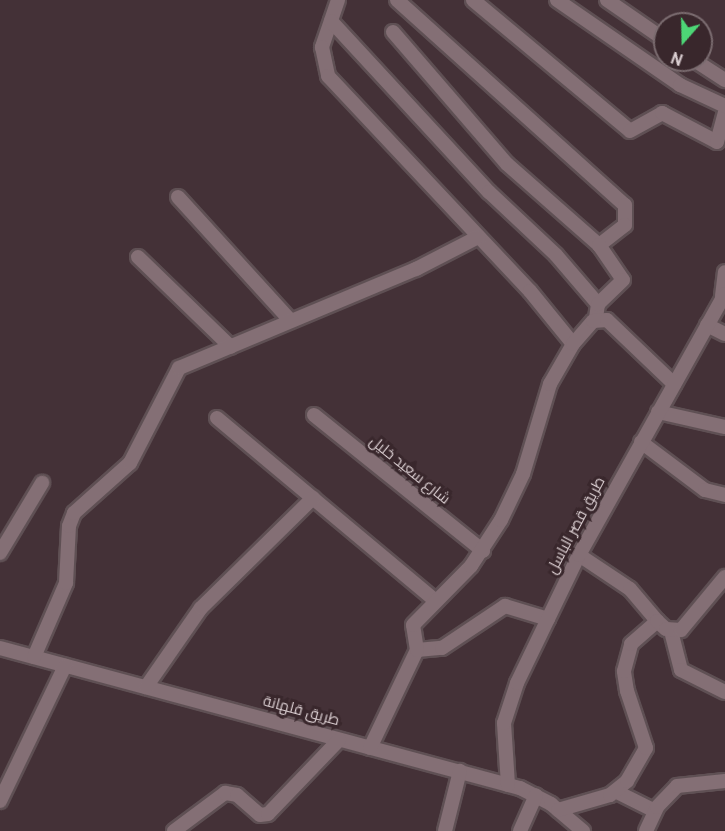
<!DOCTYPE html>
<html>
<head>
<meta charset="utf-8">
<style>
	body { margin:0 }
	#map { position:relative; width:725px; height:831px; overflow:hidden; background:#443137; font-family:Overpass,Cairo,sans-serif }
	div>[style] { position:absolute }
	.roads { filter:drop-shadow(2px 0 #5f5054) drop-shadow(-2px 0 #5f5054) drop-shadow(0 2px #5f5054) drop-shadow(0 -2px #5f5054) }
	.minor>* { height:14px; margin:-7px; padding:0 7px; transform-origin:7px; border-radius:7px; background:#846f75 }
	span { translate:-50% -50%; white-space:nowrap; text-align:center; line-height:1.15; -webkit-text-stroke:6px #39272c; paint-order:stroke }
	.street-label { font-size:15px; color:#dcd0d3 }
	.north { position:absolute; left:653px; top:12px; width:60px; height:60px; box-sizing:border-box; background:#39272c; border:2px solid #7a6b6f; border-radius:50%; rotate:200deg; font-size:16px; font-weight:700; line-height:24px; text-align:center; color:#dcd0d3 }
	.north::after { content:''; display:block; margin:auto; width:21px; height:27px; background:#4dd676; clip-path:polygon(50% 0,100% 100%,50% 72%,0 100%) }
</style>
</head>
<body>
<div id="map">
	<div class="roads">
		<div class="minor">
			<div style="left:338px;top:0;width:50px;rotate:108.8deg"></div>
			<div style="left:322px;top:47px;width:30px;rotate:78deg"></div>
			<div style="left:328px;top:76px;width:295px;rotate:46.8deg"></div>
			<div style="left:530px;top:291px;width:68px;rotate:50.9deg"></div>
			<div style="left:397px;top:0;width:307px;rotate:42deg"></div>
			<div style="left:625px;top:205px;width:20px;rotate:90deg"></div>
			<div style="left:625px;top:225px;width:33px;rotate:142deg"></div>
			<div style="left:473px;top:0;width:204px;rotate:39.8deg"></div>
			<div style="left:630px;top:131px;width:37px;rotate:-29deg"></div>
			<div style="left:662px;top:113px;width:62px;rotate:27.8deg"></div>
			<div style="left:717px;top:142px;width:30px;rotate:-75deg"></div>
			<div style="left:557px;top:0;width:150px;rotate:34.6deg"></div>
			<div style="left:680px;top:85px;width:50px;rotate:25deg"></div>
			<div style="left:607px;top:0;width:70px;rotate:34.6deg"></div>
			<div style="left:331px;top:21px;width:233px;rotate:47.3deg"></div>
			<div style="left:489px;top:192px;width:92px;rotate:43.2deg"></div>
			<div style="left:556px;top:255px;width:65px;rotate:49.4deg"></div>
			<div style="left:598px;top:304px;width:15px;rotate:98deg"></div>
			<div style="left:393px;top:32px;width:174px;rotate:49.2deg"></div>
			<div style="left:507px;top:164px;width:123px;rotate:41.4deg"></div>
			<div style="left:599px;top:245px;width:42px;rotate:55.6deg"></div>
			<div style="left:623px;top:280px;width:35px;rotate:136deg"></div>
			<div style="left:694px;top:60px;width:37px;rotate:33deg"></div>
			<div style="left:178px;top:197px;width:166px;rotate:47.7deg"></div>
			<div style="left:138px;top:257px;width:129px;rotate:44.1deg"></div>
			<div style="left:722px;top:296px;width:24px;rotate:-83deg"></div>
			<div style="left:707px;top:325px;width:20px;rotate:27deg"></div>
			<div style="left:658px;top:412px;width:69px;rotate:12.6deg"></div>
			<div style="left:314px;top:415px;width:217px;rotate:38.8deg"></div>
			<div style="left:217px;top:418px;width:285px;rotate:39.9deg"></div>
			<div style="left:641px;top:442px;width:80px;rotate:36.9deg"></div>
			<div style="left:705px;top:490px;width:21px;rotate:14deg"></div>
			<div style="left:0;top:553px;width:82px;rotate:-59deg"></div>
			<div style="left:579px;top:555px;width:61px;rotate:33.7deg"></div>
			<div style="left:630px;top:589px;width:42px;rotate:49.8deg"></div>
			<div style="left:671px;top:631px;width:40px;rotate:75.6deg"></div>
			<div style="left:681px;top:670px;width:49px;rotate:26.6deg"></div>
			<div style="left:0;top:648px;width:539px;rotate:15.07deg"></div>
			<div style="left:520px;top:788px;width:35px;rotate:27deg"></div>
			<div style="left:551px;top:804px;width:42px;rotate:40.2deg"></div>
			<div style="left:417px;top:650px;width:25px;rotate:-5deg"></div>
			<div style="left:442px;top:648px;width:76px;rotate:-33.7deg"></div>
			<div style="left:505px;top:606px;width:45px;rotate:16.8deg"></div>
			<div style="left:34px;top:657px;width:81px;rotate:-66.6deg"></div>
			<div style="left:66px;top:583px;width:57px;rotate:-87deg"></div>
			<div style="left:69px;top:526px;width:14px;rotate:-69deg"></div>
			<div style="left:74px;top:513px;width:75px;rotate:-41.8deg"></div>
			<div style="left:130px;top:463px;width:107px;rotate:-62.7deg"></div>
			<div style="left:179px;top:368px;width:257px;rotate:-22.7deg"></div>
			<div style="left:416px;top:269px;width:70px;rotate:-27.3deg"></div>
			<div style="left:146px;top:687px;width:96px;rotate:-55.2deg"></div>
			<div style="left:201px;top:608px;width:157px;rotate:-44.5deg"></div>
			<div style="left:370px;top:748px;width:109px;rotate:-64.4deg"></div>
			<div style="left:417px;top:650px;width:25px;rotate:-99deg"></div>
			<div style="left:413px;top:625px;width:83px;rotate:-45.5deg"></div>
			<div style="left:471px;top:566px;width:55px;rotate:-56.9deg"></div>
			<div style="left:501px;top:520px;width:51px;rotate:-64.4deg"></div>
			<div style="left:523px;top:474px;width:94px;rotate:-73.3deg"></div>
			<div style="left:550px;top:384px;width:46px;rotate:-60.1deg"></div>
			<div style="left:573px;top:344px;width:30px;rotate:-49deg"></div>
			<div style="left:593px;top:321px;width:14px;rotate:-4deg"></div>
			<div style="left:607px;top:320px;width:93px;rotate:43.7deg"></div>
			<div style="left:508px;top:785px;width:62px;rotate:-93.7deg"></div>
			<div style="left:504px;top:723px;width:42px;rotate:-72deg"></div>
			<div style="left:517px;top:683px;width:142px;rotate:-64.2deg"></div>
			<div style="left:579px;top:555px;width:299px;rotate:-60.8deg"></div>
			<div style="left:617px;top:792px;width:42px;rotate:26.6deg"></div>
			<div style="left:0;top:801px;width:150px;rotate:-64.3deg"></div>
			<div style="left:558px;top:810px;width:54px;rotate:-16.1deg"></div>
			<div style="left:610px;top:795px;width:22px;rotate:-39deg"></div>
			<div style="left:627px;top:781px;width:38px;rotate:-60deg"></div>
			<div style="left:646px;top:748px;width:60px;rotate:-108.4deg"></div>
			<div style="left:627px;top:691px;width:20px;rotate:-99deg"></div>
			<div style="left:624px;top:671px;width:28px;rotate:-75deg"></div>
			<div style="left:631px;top:644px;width:35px;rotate:-41deg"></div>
			<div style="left:657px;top:621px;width:12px;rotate:42deg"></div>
			<div style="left:666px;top:629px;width:15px;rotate:4deg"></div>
			<div style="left:681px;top:630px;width:69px;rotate:-50.3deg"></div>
			<div style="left:174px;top:831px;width:64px;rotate:-36.7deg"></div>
			<div style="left:225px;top:793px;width:12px;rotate:9deg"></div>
			<div style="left:237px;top:795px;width:30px;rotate:41deg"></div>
			<div style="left:260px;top:815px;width:8px;rotate:-7deg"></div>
			<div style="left:268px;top:814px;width:103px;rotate:-46.2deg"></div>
			<div style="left:445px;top:831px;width:62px;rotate:-76deg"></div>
			<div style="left:520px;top:831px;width:39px;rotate:-66deg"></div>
			<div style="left:646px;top:831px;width:26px;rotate:-65deg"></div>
			<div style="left:657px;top:807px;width:29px;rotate:-46deg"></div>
			<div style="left:677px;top:786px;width:48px;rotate:-5.9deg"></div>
		</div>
	</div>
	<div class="street-label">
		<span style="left:409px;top:471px;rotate:39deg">شارع سعيد خليل</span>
		<span style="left:577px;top:526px;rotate:-62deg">طريق قصر الباسل</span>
		<span style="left:301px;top:712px;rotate:15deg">طريق قلهانة</span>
	</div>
	<div class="north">N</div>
</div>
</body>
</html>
